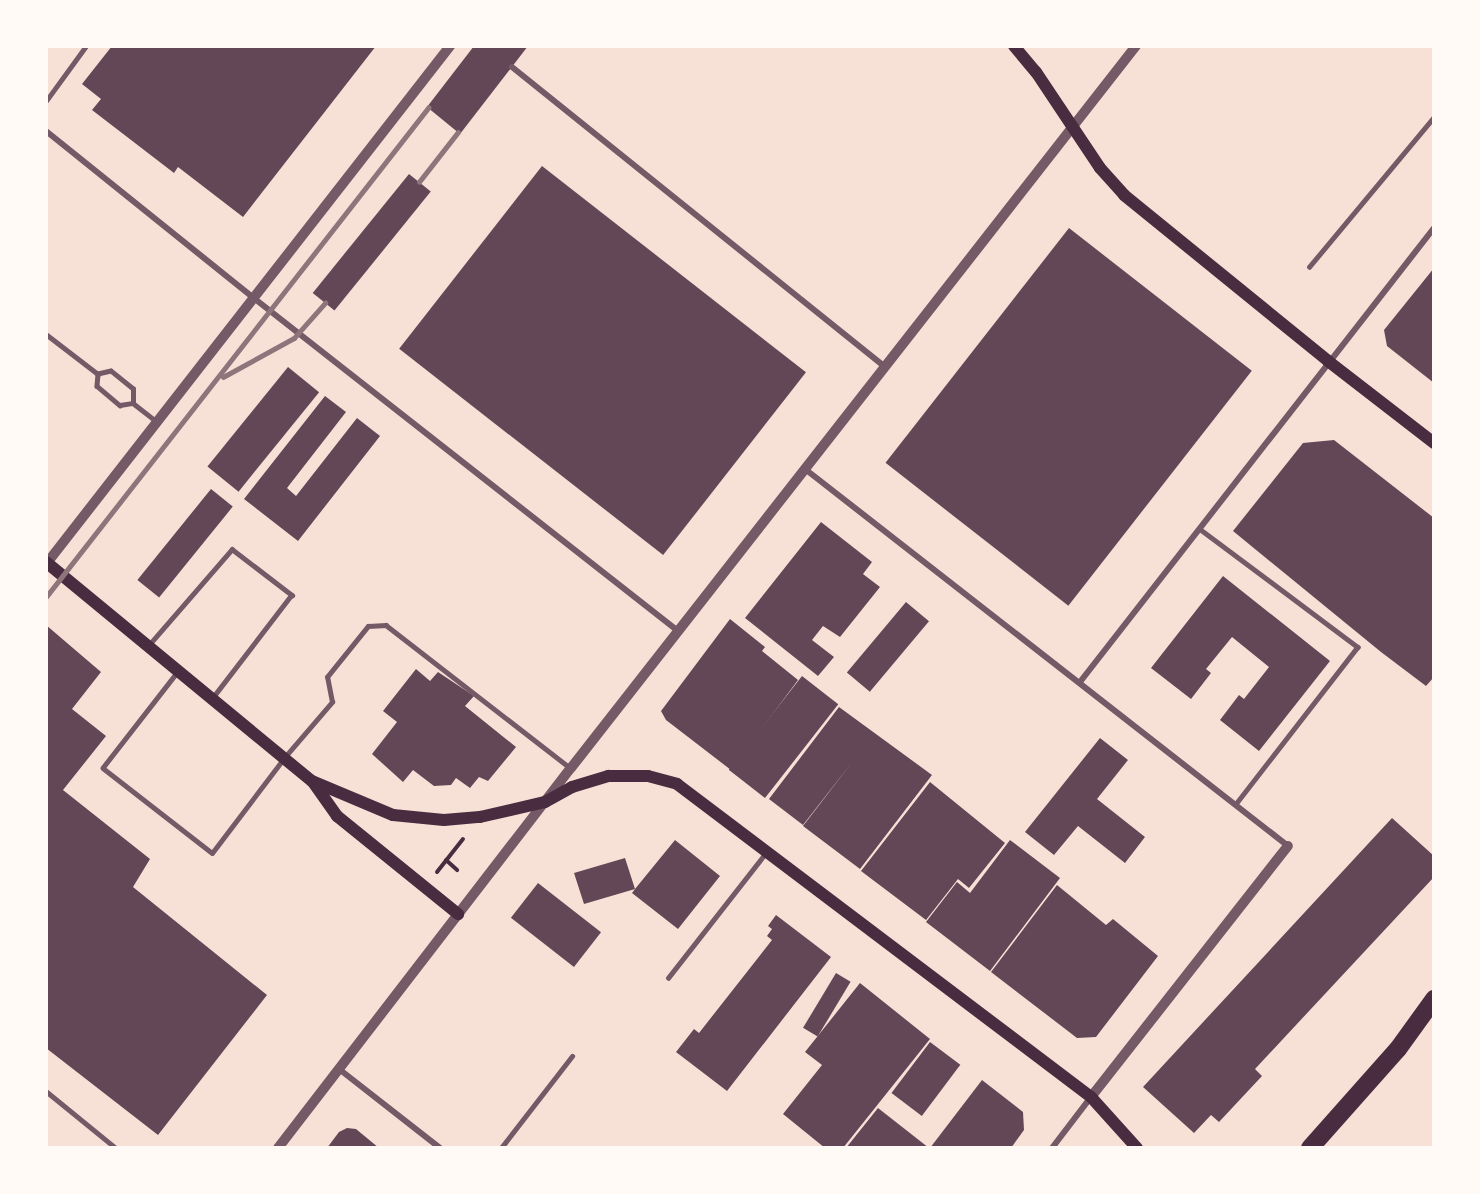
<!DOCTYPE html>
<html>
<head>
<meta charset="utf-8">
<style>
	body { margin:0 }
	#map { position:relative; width:1480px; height:1194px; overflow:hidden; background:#f7e1d7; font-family:Signika,sans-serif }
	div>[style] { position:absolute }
	.building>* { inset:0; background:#644757; transform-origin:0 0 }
	.path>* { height:4px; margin:-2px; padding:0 2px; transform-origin:2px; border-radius:2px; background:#4a2c40 }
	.service>* { height:4.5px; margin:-2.25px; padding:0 2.25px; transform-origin:2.25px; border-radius:2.25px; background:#755966 }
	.minor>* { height:6px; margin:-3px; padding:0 3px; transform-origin:3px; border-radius:3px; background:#755966 }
	.tertiary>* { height:10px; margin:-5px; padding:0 5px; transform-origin:5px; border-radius:5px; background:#755966 }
	.secondary>* { height:12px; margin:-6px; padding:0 6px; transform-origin:6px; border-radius:6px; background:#4a2c40 }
	.motorway>* { height:18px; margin:-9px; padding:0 9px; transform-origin:9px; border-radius:9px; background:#4a2c40 }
	.rail>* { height:4.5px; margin:-2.25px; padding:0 2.25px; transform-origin:2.25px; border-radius:2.25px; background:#8f747c }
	span { translate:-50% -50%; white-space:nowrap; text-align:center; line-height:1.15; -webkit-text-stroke:4.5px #fffaf5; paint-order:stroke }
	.frame { position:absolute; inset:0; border:48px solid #fffaf5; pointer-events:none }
</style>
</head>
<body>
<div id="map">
	<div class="building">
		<div style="clip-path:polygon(112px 46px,376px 46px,243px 217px,178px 167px,174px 173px,92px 110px,101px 99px,82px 84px)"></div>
		<div style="clip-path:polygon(474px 46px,528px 46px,460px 134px,427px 107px)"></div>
		<div style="left:542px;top:166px;width:335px;height:232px;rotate:38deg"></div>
		<div style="left:409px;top:174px;width:28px;height:153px;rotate:39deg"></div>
		<div style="left:1069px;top:228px;width:232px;height:298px;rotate:38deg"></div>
		<div style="clip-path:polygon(1434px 268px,1434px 383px,1387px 346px,1384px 330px)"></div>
		<div style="left:288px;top:367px;width:40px;height:128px;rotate:39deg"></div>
		<div style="clip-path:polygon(325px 396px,346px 412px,287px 488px,296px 496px,357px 418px,380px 436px,298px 541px,244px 499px)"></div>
		<div style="clip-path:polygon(1334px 440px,1434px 518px,1434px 677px,1426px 686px,1381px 652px,1233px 531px,1303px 443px)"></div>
		<div style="left:211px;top:489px;width:28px;height:117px;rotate:39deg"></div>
		<div style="clip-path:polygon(821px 522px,872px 562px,863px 574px,880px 587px,840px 637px,823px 626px,812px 640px,834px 657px,818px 676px,745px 618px)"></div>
		<div style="clip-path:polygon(1223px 576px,1330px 661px,1259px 751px,1220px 720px,1239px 695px,1244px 699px,1269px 667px,1232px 637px,1206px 669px,1211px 673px,1191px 699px,1151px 668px)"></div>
		<div style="left:906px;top:602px;width:30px;height:92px;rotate:40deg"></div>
		<div style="clip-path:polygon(730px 619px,765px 647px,762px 651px,798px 680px,731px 770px,666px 720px,661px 711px)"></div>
		<div style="clip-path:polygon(46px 625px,101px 672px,72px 709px,106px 736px,63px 790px,150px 859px,133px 887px,267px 995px,158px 1135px,46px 1048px)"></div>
		<div style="clip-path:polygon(416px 669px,430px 681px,438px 672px,474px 696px,465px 706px,516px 747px,488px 781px,479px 777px,470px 788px,456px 778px,451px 785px,434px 786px,413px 770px,403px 782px,372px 754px,397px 722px,383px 711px)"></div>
		<div style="left:802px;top:676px;width:46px;height:119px;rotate:38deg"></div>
		<div style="clip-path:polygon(839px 707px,932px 775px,860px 869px,803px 826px,853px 761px,803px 825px,769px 799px)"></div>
		<div style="clip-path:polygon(1100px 738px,1128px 760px,1097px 799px,1145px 837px,1125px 863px,1078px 826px,1054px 855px,1025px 832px)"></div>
		<div style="clip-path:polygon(930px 782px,1005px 843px,969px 888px,958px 879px,926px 920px,861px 871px)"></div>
		<div style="clip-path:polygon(1392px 818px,1434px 856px,1434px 877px,1255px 1069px,1262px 1076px,1219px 1122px,1211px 1115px,1194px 1133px,1143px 1087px)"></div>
		<div style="clip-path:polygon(675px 840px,720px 876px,678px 929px,632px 893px,635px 889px,584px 904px,574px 873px,625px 858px,635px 889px)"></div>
		<div style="clip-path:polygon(1010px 840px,1060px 878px,990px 971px,926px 922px,957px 882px,970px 893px)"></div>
		<div style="left:538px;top:883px;width:80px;height:44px;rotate:38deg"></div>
		<div style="clip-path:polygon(1057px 885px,1106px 925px,1113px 919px,1158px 956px,1096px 1037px,1077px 1038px,991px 972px)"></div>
		<div style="clip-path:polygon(776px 915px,831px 957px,727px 1091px,676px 1052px,694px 1029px,699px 1033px,772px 940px,767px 936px,772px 929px,768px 926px)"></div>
		<div style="left:836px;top:973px;width:17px;height:64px;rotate:31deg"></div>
		<div style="clip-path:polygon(860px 983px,930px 1039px,843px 1148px,825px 1148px,783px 1114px,822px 1065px,805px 1052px)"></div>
		<div style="left:930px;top:1042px;width:38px;height:64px;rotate:37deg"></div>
		<div style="clip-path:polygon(982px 1080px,1023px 1112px,1024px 1130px,1011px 1148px,930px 1148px)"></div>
		<div style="clip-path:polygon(878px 1108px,929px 1148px,846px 1148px)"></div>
		<div style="clip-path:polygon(347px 1128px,356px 1129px,379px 1148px,327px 1148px,339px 1132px)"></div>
	</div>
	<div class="path">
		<div style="left:446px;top:860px;width:15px;rotate:42deg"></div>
		<div style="left:437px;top:872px;width:42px;rotate:-51.8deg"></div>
	</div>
	<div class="service">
		<div style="left:46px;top:101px;width:68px;rotate:-54deg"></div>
		<div style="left:1309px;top:267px;width:195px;rotate:-50.2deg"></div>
		<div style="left:46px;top:334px;width:66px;rotate:37.6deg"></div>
		<div style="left:133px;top:403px;width:14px;rotate:-90deg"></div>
		<div style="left:133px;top:389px;width:28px;rotate:-141deg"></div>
		<div style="left:111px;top:371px;width:13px;rotate:167deg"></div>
		<div style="left:98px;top:374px;width:12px;rotate:95deg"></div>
		<div style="left:97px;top:386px;width:30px;rotate:40deg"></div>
		<div style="left:120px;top:405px;width:13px;rotate:-9deg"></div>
		<div style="left:133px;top:403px;width:29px;rotate:38deg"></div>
		<div style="left:1200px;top:529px;width:197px;rotate:36.8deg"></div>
		<div style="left:1358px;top:647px;width:199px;rotate:127.8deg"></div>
		<div style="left:148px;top:646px;width:128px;rotate:-49.1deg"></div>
		<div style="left:232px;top:549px;width:76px;rotate:37.5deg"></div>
		<div style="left:292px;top:595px;width:130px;rotate:127.5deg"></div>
		<div style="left:177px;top:673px;width:120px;rotate:127.9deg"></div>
		<div style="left:103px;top:768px;width:138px;rotate:37.9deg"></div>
		<div style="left:212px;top:853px;width:119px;rotate:-52.8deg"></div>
		<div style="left:284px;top:758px;width:74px;rotate:-49.4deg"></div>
		<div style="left:332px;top:702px;width:25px;rotate:-101deg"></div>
		<div style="left:327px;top:677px;width:65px;rotate:-51.2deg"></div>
		<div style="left:368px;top:626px;width:18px;rotate:-3deg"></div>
		<div style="left:386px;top:625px;width:232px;rotate:37.8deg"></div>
		<div style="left:668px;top:978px;width:157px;rotate:-52deg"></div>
		<div style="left:46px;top:1091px;width:90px;rotate:39.2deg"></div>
		<div style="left:501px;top:1148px;width:116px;rotate:-52.3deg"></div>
	</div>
	<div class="minor">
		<div style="left:512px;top:67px;width:479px;rotate:38.8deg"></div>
		<div style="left:46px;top:131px;width:268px;rotate:38.8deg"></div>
		<div style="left:255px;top:299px;width:538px;rotate:38.13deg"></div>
		<div style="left:805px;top:469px;width:613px;rotate:37.97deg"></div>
		<div style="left:1080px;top:682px;width:576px;rotate:-52.06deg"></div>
		<div style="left:339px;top:1069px;width:128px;rotate:38deg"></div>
		<div style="left:1052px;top:1148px;width:64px;rotate:-52.6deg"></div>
	</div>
	<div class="tertiary">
		<div style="left:47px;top:563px;width:656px;rotate:-52.06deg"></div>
		<div style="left:1091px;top:1097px;width:319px;rotate:-51.9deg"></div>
		<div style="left:278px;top:1148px;width:480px;rotate:-52.4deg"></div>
		<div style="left:571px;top:768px;width:917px;rotate:-51.96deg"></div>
	</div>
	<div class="secondary">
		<div style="left:1014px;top:46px;width:34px;rotate:50deg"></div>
		<div style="left:1036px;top:72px;width:115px;rotate:56.3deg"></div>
		<div style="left:1100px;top:168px;width:36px;rotate:48deg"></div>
		<div style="left:1124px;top:195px;width:263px;rotate:39.1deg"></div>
		<div style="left:1328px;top:361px;width:134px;rotate:37.7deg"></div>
		<div style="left:46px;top:562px;width:345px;rotate:39.5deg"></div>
		<div style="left:312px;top:781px;width:88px;rotate:22.8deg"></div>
		<div style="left:393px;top:815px;width:51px;rotate:5.6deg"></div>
		<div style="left:444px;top:820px;width:36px;rotate:-5deg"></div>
		<div style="left:480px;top:817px;width:67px;rotate:-13deg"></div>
		<div style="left:545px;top:802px;width:31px;rotate:-29deg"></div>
		<div style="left:572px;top:787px;width:38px;rotate:-17deg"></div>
		<div style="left:608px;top:776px;width:40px"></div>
		<div style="left:648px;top:776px;width:30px;rotate:15deg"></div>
		<div style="left:677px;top:784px;width:519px;rotate:37.09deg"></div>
		<div style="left:1091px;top:1097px;width:69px;rotate:48deg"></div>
		<div style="left:313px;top:782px;width:42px;rotate:54.8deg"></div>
		<div style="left:337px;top:816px;width:156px;rotate:39deg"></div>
	</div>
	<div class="motorway">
		<div style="left:1310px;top:1148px;width:132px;rotate:-48.4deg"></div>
		<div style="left:1398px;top:1049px;width:62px;rotate:-54.2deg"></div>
	</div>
	<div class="rail">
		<div style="left:419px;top:182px;width:63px;rotate:-52deg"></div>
		<div style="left:223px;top:377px;width:81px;rotate:-28.8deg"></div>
		<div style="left:294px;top:338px;width:47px;rotate:-48.5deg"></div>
		<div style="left:46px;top:597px;width:621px;rotate:-52deg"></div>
	</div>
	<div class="frame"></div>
</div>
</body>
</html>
